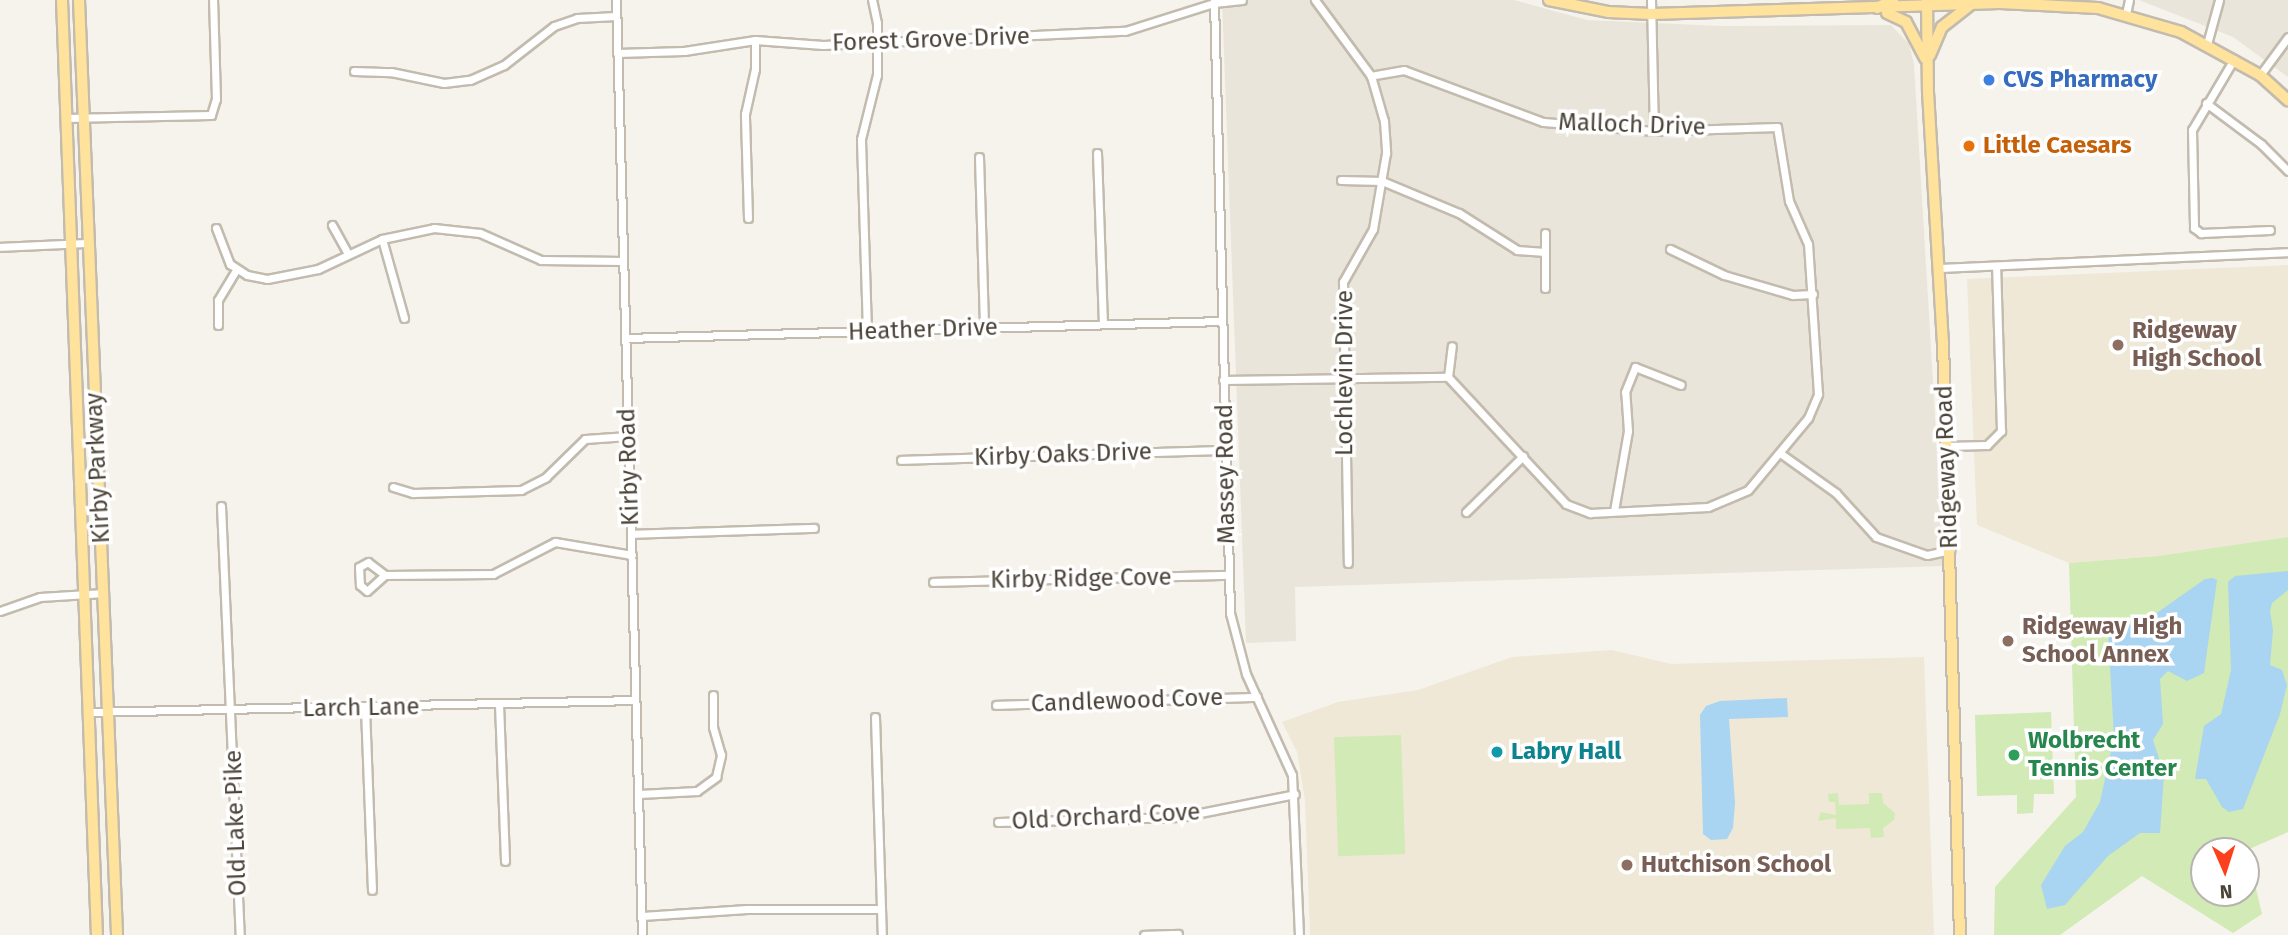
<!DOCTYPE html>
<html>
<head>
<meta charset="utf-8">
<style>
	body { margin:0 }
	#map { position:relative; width:2288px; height:935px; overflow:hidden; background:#f6f3ec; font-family:"Fira Sans",sans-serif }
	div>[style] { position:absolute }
	.residential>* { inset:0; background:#eae5da }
	.education>* { inset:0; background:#efe8d6 }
	.green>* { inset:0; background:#d2eab5; transform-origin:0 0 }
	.water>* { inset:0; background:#a9d4f2 }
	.roads { filter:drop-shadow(2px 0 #c2bbae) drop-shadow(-2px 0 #c2bbae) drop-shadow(0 2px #c2bbae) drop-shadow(0 -2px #c2bbae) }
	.minor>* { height:7px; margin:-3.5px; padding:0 3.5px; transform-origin:3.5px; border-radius:3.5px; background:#fff }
	.major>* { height:10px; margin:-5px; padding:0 5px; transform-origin:5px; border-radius:5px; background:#ffe39c }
	.dots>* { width:19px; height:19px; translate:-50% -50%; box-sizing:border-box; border:4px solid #fff; border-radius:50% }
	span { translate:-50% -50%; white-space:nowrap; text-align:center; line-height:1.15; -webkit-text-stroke:7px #fff; paint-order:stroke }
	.street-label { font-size:24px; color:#4b4439 }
	.shop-label { font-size:24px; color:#366cbe; font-weight:700 }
	.left { translate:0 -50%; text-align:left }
	.food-label { font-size:24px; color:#c56008; font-weight:700 }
	.education-label { font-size:24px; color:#785e54; font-weight:700 }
	.leisure-label { font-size:24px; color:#27864d; font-weight:700 }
	.culture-label { font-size:24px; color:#0d838f; font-weight:700 }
	.north { position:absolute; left:2190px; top:837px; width:70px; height:70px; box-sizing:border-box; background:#fff; border:2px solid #b7b4b0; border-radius:50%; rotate:177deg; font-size:19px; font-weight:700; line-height:28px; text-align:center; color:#4b4439 }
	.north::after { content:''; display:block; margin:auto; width:24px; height:32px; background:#fc3f1d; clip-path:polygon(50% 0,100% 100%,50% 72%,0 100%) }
</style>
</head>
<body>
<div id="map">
	<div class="residential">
		<div style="clip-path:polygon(1222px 0,1514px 0,1587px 20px,1721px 26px,1891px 25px,1909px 44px,1914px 64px,1944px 566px,1295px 587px,1296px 641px,1246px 643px)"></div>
		<div style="clip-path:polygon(2139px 0,2288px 0,2288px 77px,2233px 37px)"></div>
	</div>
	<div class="education">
		<div style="clip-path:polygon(2288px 265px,2288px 537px,2158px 556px,2069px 563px,1977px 525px,1967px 279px)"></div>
		<div style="clip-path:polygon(1612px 650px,1671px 664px,1924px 657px,1934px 935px,1310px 935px,1305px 800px,1297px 752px,1282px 722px,1338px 702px,1418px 690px,1512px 657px)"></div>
	</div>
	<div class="green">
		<div style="clip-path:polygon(evenodd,2288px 537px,2288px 832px,2247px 850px,2262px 914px,2233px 933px,2142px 876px,2060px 935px,1994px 935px,1995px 887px,2076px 797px,2069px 563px,2158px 556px,2288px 537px,2204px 851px,2246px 851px,2246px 893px,2204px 893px,2204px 851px)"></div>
		<div style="clip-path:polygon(2051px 712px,2054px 794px,2034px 794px,2033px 813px,2017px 814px,2017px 795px,1977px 796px,1975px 715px)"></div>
		<div style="left:1401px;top:735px;width:119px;height:67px;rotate:88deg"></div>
		<div style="clip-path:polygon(1838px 793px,1839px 805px,1869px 804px,1869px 793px,1882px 793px,1883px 803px,1895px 813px,1894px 820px,1883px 828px,1884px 837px,1871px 838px,1870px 828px,1836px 829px,1836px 818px,1818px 821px,1821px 812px,1836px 815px,1835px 802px,1829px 802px,1828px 794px)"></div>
	</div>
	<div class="water">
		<div style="clip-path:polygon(2288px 571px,2288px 590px,2272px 603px,2270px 611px,2273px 630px,2270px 665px,2282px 670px,2287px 685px,2280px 714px,2243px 809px,2229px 812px,2222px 807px,2206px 779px,2195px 779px,2204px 726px,2221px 714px,2231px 670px,2228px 582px,2235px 576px)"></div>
		<div style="clip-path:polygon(2213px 578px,2217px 580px,2204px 673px,2187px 681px,2168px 671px,2160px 679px,2163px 724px,2153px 740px,2164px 774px,2160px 833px,2140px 833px,2108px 856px,2065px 905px,2047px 909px,2041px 885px,2065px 846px,2083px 832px,2100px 802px,2114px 738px,2108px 629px,2144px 622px,2205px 579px)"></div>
		<div style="clip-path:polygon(1787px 698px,1788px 717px,1729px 719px,1735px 803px,1733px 828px,1727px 839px,1711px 840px,1703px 834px,1700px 715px,1706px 706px,1720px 701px)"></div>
	</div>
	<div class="roads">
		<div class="minor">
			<div style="left:616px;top:0;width:935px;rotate:88.41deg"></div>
			<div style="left:1214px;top:0;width:613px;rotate:88.5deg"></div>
			<div style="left:1230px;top:613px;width:63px;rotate:75.3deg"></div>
			<div style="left:1246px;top:674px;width:111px;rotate:65.5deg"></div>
			<div style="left:1292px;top:775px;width:160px;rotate:87.5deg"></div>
			<div style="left:1315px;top:0;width:94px;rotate:53.6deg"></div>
			<div style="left:1371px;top:76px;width:47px;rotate:73.9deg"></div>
			<div style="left:1384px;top:121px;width:32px;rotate:86deg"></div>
			<div style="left:1386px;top:153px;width:77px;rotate:99.7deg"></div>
			<div style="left:1373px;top:229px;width:61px;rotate:119.5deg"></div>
			<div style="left:1343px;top:282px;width:281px;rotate:89deg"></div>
			<div style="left:1651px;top:0;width:131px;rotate:88.7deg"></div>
			<div style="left:2126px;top:14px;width:14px;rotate:-78deg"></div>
			<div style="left:2207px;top:44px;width:46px;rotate:-74.7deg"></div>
			<div style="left:617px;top:53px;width:67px;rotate:-1.7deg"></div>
			<div style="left:684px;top:51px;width:72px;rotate:-8.8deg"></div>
			<div style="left:755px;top:40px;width:68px;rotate:4.2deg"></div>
			<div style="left:823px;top:45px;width:302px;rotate:-2.7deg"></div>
			<div style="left:1125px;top:31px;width:93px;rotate:-17.5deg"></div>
			<div style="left:1214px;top:3px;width:28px;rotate:-6deg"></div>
			<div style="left:2234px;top:59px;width:82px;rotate:120.6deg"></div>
			<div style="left:2192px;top:130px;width:98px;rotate:88.8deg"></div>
			<div style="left:2194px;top:228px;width:9px;rotate:36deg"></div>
			<div style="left:2201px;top:233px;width:69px;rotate:-2.5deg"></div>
			<div style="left:354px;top:71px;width:37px;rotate:2deg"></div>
			<div style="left:391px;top:72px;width:54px;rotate:11.7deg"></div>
			<div style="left:444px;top:83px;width:26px;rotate:-7deg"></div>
			<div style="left:470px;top:80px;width:37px;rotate:-24deg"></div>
			<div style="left:504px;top:65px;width:63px;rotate:-38deg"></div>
			<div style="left:554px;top:26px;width:24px;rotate:-19deg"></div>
			<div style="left:577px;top:18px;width:39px;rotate:-3deg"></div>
			<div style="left:2260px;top:75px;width:47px;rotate:-53.6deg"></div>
			<div style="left:2206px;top:103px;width:69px;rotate:36.7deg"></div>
			<div style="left:2261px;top:144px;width:38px;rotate:45deg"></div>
			<div style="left:66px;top:118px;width:145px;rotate:-1.2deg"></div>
			<div style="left:211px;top:115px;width:17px;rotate:-73deg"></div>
			<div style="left:216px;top:99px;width:99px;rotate:-91.7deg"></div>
			<div style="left:1097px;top:153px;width:171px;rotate:88deg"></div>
			<div style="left:979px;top:157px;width:171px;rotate:88.3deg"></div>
			<div style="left:1341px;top:180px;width:41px;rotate:1.4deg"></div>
			<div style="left:1382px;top:181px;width:83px;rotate:22.6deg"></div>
			<div style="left:1459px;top:213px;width:69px;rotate:32.5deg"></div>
			<div style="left:1517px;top:250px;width:28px;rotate:4deg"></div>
			<div style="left:748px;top:218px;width:104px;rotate:-91.7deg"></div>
			<div style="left:745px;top:114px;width:46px;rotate:-77.5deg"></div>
			<div style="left:755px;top:69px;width:29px;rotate:-90deg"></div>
			<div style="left:332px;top:225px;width:33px;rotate:61deg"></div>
			<div style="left:216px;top:228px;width:39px;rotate:69deg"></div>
			<div style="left:230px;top:264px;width:20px;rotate:33deg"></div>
			<div style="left:247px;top:275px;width:20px;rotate:11deg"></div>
			<div style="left:267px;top:279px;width:52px;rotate:-11.1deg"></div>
			<div style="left:318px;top:269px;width:71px;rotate:-25.1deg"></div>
			<div style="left:382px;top:239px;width:53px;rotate:-11.9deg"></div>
			<div style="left:434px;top:228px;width:46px;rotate:6.2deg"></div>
			<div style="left:480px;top:233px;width:67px;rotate:23.9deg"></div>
			<div style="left:541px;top:260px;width:82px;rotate:0.7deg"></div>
			<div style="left:1545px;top:233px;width:55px;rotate:90deg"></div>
			<div style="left:382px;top:239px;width:82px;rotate:74.4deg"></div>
			<div style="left:0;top:247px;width:88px;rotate:-2.6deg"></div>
			<div style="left:1670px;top:249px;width:60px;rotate:25.7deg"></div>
			<div style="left:1724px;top:275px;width:72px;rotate:16.2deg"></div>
			<div style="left:1793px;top:295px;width:20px;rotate:-3deg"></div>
			<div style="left:1938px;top:268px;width:350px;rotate:-2.6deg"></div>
			<div style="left:218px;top:325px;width:25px;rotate:-90deg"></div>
			<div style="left:218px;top:300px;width:35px;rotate:-59deg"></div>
			<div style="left:867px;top:331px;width:192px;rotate:-91.8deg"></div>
			<div style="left:861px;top:139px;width:66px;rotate:-76deg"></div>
			<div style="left:877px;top:75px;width:52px;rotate:-90deg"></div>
			<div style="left:877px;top:23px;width:24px;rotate:-102deg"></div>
			<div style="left:625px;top:338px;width:597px;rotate:-1.63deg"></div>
			<div style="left:1448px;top:377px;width:31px;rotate:-83deg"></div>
			<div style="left:1223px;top:380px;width:225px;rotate:-0.8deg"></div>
			<div style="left:1448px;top:377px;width:173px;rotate:47.1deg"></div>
			<div style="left:1566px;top:504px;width:26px;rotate:21deg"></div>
			<div style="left:1590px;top:513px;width:118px;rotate:-2.9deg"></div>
			<div style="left:1708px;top:507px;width:43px;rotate:-23deg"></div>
			<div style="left:1748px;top:490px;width:94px;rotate:-50.2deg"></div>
			<div style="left:1808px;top:418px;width:26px;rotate:-67deg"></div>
			<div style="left:1818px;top:394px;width:150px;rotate:-93.8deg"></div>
			<div style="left:1808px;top:244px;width:47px;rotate:-113.8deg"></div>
			<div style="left:1789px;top:201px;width:75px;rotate:-99.2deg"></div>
			<div style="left:1777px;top:127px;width:123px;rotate:178.1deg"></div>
			<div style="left:1654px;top:131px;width:111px;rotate:-175.4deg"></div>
			<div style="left:1543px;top:122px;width:148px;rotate:-159.5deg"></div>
			<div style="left:1404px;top:70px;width:34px;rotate:170deg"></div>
			<div style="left:1946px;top:446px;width:41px;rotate:-1.4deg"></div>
			<div style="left:1987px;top:445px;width:20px;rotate:-45deg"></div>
			<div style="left:2001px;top:431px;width:165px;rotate:-91.7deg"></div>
			<div style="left:1780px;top:453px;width:69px;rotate:35.5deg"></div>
			<div style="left:1836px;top:493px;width:59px;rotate:47.7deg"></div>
			<div style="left:1876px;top:537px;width:54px;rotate:19.4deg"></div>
			<div style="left:1927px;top:555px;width:24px;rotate:-12deg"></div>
			<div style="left:901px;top:460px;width:324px;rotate:-1.8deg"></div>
			<div style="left:393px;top:487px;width:21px;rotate:17deg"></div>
			<div style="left:413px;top:493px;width:108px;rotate:-1.6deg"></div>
			<div style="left:521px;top:490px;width:28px;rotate:-27deg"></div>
			<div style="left:546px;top:477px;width:54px;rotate:-44.3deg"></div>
			<div style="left:585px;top:439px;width:43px;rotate:-4deg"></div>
			<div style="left:221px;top:506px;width:429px;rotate:87.5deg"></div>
			<div style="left:1614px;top:511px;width:81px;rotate:-80.1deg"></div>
			<div style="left:1628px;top:431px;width:39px;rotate:-94deg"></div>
			<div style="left:1625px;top:392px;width:27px;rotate:-68deg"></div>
			<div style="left:1635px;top:367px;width:49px;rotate:21.4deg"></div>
			<div style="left:1466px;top:512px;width:80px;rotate:-44.5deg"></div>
			<div style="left:631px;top:534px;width:183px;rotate:-1.9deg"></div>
			<div style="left:385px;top:575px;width:21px;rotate:-143deg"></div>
			<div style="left:368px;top:562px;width:10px;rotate:151deg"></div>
			<div style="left:359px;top:567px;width:18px;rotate:87deg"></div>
			<div style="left:360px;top:585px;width:9px;rotate:41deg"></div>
			<div style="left:367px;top:591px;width:24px;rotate:-42deg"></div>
			<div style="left:385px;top:575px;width:108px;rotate:-0.5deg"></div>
			<div style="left:493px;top:574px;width:70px;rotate:-27.3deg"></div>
			<div style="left:555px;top:542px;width:78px;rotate:9.6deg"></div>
			<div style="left:933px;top:582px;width:295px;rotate:-1.4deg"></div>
			<div style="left:0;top:611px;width:42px;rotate:-19.3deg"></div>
			<div style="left:40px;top:597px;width:64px;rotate:-3.6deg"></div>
			<div style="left:499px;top:704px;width:157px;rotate:87.8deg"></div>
			<div style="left:996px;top:705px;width:261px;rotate:-1.8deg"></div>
			<div style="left:365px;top:708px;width:182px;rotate:87.8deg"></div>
			<div style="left:87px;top:712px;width:548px;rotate:-1.25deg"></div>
			<div style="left:875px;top:717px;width:218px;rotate:88.2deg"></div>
			<div style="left:639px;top:794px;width:58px;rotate:-3deg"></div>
			<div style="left:697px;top:791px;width:24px;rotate:-36deg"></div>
			<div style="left:716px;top:777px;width:23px;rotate:-77deg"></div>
			<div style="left:721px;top:755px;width:29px;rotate:-106deg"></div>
			<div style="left:713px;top:727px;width:32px;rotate:-90deg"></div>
			<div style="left:998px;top:822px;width:182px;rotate:-1.6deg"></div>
			<div style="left:1180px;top:817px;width:117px;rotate:-11.3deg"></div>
			<div style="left:642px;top:916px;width:105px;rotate:-3.8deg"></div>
			<div style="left:747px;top:909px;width:133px"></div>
			<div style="left:1144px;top:935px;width:34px;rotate:-2deg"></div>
		</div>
		<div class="major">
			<div style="left:62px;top:0;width:936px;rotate:87.86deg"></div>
			<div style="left:79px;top:0;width:936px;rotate:87.67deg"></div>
			<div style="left:1549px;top:0;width:60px;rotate:11.5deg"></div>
			<div style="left:1608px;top:12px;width:44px;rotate:2.6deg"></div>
			<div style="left:1652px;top:14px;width:348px;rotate:-1.8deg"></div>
			<div style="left:2000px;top:3px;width:98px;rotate:2.9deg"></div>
			<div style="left:2098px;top:8px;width:86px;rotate:16.1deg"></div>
			<div style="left:2181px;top:32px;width:90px;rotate:28.6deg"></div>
			<div style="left:2260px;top:75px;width:38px;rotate:42deg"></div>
			<div style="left:1927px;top:0;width:92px;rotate:89.4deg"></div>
			<div style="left:1928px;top:92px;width:250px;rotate:86.6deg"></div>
			<div style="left:1943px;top:342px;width:593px;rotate:88.36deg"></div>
			<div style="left:1877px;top:8px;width:18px;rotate:-27deg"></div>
			<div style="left:1887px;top:13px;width:21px;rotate:25deg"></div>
			<div style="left:1906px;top:22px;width:41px;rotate:62.2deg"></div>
			<div style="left:1930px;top:55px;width:30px;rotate:-67deg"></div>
			<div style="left:1942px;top:27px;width:36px;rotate:-38deg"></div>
		</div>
	</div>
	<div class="dots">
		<div style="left:1989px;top:80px;background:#3f7fe0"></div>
		<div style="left:1969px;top:146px;background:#e8710a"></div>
		<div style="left:2118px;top:345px;background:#8d6e63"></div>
		<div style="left:2008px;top:641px;background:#8d6e63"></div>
		<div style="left:1497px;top:752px;background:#0f9aa8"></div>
		<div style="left:2014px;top:755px;background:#2e9e5b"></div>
		<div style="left:1627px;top:865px;background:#8d6e63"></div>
	</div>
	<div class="street-label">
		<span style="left:931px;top:40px;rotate:-2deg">Forest Grove Drive</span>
		<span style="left:1632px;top:125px;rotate:2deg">Malloch Drive</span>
		<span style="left:923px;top:330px;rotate:-2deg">Heather Drive</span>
		<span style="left:1345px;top:373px;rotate:-90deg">Lochlevin Drive</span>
		<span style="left:1063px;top:455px;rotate:-2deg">Kirby Oaks Drive</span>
		<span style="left:629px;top:467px;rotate:-92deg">Kirby Road</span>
		<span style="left:1947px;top:467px;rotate:-92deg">Ridgeway Road</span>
		<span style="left:98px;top:468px;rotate:-93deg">Kirby Parkway</span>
		<span style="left:1226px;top:474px;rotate:-91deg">Massey Road</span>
		<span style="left:1081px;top:579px;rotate:-1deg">Kirby Ridge Cove</span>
		<span style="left:1127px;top:701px;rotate:-2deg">Candlewood Cove</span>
		<span style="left:361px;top:708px;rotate:-1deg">Larch Lane</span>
		<span style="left:1106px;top:817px;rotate:-3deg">Old Orchard Cove</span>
		<span style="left:236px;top:823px;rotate:-92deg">Old Lake Pike</span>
	</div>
	<div class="shop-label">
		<span class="left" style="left:2003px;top:80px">CVS Pharmacy</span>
	</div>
	<div class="food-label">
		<span class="left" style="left:1983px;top:146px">Little Caesars</span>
	</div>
	<div class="education-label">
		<span class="left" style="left:2132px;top:345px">Ridgeway<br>High School</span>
		<span class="left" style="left:2022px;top:641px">Ridgeway High<br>School Annex</span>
		<span class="left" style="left:1641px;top:865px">Hutchison School</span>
	</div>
	<div class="leisure-label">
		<span class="left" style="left:2028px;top:755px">Wolbrecht<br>Tennis Center</span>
	</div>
	<div class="culture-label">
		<span class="left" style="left:1511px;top:752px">Labry Hall</span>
	</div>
	<div class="north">N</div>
</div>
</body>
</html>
